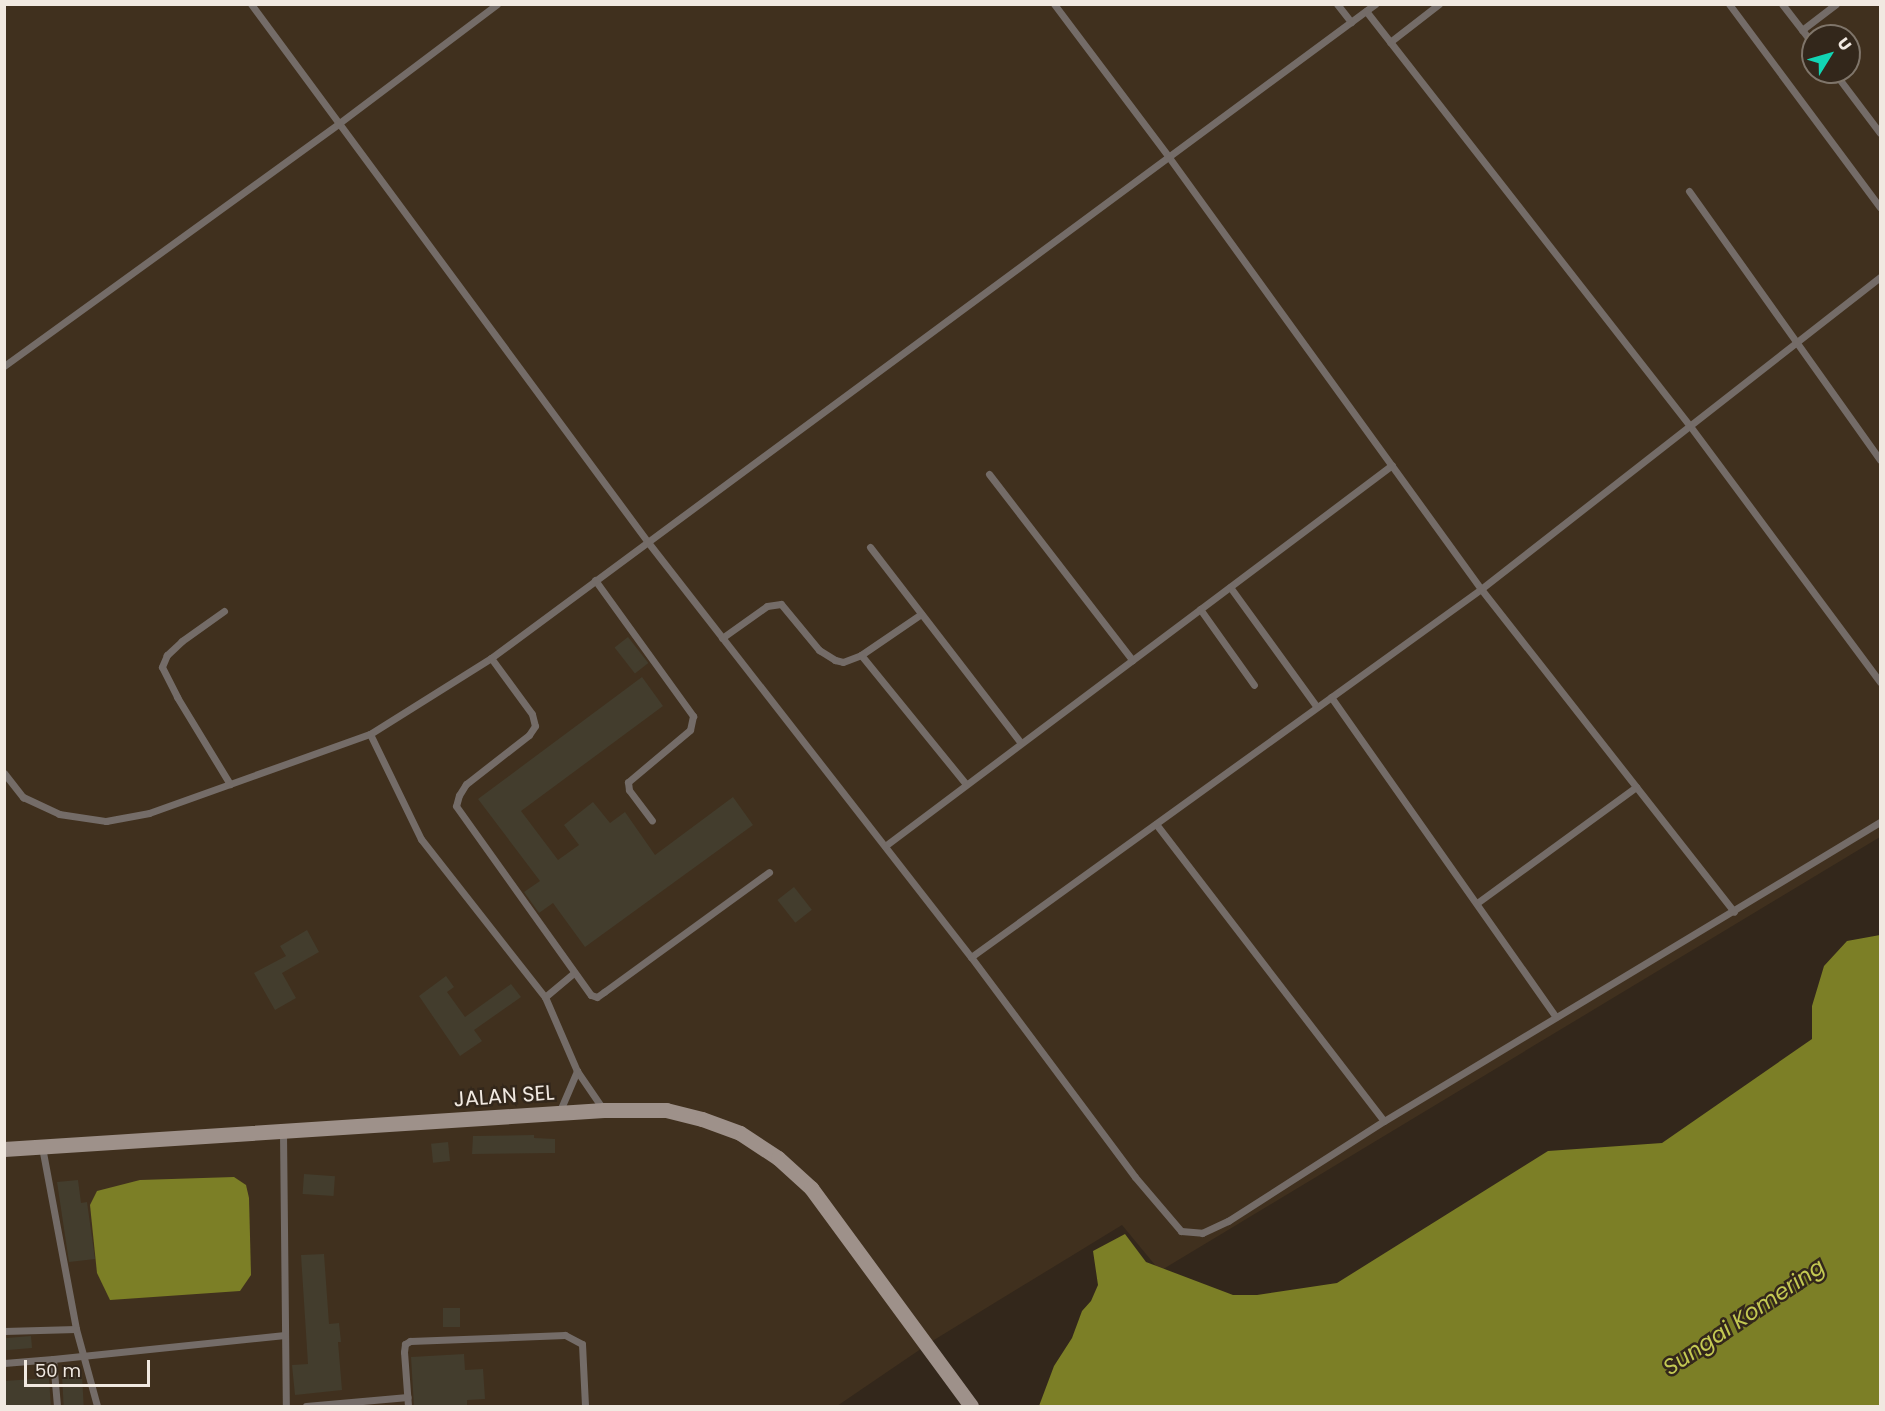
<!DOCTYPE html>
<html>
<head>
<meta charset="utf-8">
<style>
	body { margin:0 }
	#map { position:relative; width:1885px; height:1411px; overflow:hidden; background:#33271b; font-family:Poppins,sans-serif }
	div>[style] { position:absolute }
	.built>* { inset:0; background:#40301e }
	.water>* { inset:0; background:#7c7f26 }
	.building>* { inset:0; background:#433d2d; transform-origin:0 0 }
	.lane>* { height:7px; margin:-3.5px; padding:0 3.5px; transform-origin:3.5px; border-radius:3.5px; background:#746c68 }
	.secondary>* { height:15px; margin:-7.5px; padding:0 7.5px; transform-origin:7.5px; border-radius:7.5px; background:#9e918a }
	span { translate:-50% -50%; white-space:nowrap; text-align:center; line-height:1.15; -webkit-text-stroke:5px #33271b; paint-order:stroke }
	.street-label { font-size:21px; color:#f1e9e1 }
	.water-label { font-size:22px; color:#c4c953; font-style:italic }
	.frame { position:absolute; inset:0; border:6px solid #f1e9e1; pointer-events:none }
	.north { position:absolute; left:1801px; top:24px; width:60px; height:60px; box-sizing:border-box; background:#33271b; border:2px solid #7f756a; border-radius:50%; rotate:53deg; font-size:16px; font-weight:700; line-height:24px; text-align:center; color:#f1e9e1 }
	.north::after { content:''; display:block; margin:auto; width:21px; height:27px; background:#12d5b4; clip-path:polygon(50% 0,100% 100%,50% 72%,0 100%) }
	.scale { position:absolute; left:24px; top:1360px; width:126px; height:27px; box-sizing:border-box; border:3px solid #f1e9e1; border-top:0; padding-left:8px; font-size:18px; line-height:21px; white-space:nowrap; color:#f1e9e1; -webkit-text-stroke:4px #33271b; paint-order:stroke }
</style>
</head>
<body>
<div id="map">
	<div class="built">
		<div style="clip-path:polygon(evenodd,5px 5px,1880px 5px,1880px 837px,1160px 1271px,1122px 1225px,934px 1340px,837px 1406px,5px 1406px,5px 5px,1813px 36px,1849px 36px,1849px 72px,1813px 72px,1813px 36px)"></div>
	</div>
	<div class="water">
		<div style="clip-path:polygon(1880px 935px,1880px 1406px,1039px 1406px,1054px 1366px,1072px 1338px,1082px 1311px,1091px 1301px,1098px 1285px,1093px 1251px,1125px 1234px,1146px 1262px,1233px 1295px,1257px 1295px,1337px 1283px,1548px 1151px,1662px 1143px,1812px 1039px,1812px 1006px,1824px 966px,1847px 941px)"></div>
		<div style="clip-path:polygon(234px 1177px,246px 1185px,249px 1198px,251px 1275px,240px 1291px,110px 1300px,97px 1273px,90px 1205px,97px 1191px,140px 1180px)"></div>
	</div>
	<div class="building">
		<div style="left:628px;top:637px;width:33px;height:17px;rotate:52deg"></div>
		<div style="clip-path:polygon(642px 677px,663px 706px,521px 811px,558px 860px,579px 845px,564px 825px,593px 802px,610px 823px,625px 812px,655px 855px,733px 797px,753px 825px,585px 947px,553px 903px,539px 913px,524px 892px,540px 881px,478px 799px)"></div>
		<div style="left:794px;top:887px;width:29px;height:21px;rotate:52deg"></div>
		<div style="clip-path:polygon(307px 930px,319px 952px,282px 973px,296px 998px,275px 1010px,254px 973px,286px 956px,280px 946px)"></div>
		<div style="clip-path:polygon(446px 976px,454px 987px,447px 992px,465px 1017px,511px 984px,521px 997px,474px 1030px,482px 1041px,460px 1056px,419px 996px)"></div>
		<div style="clip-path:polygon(534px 1135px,534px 1138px,555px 1139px,555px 1153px,472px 1154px,473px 1136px)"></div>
		<div style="left:448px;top:1142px;width:19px;height:17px;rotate:84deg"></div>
		<div style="left:304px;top:1174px;width:31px;height:20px;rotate:4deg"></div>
		<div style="clip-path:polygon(78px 1180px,81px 1203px,87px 1202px,95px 1259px,69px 1262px,57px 1182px)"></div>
		<div style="clip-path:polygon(324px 1254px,329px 1324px,339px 1323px,341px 1342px,338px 1342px,342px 1390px,295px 1395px,292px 1365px,308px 1364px,301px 1255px)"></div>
		<div style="left:443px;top:1308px;width:17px;height:19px"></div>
		<div style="left:31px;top:1336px;width:12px;height:27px;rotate:85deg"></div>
		<div style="clip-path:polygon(464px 1354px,465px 1370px,483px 1369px,485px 1399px,467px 1400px,467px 1407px,414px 1407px,411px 1357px)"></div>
		<div style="left:82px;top:1374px;width:33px;height:20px;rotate:87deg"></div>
		<div style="clip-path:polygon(49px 1378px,51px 1407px,4px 1407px,4px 1381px)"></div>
	</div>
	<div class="lane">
		<div style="left:251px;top:4px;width:667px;rotate:53.59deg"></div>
		<div style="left:647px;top:541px;width:527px;rotate:52.09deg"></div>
		<div style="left:971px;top:957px;width:274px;rotate:53.3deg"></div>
		<div style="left:1135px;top:1177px;width:71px;rotate:49.6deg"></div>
		<div style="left:1181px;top:1231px;width:21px;rotate:5deg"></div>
		<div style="left:1202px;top:1233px;width:29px;rotate:-25deg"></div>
		<div style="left:1228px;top:1221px;width:185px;rotate:-32.7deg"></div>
		<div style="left:1384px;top:1121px;width:579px;rotate:-31.08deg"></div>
		<div style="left:1054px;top:4px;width:190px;rotate:53.1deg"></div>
		<div style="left:1168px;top:156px;width:534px;rotate:54.14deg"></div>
		<div style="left:1481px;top:589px;width:410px;rotate:51.9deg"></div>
		<div style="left:1337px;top:4px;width:23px;rotate:52deg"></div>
		<div style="left:1729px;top:4px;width:253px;rotate:53.4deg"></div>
		<div style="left:1782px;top:4px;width:51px;rotate:52.2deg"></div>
		<div style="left:1366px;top:11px;width:526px;rotate:52.02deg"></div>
		<div style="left:1690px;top:426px;width:319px;rotate:53.4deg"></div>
		<div style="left:1802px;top:30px;width:43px;rotate:-37.4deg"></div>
		<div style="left:1390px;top:42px;width:62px;rotate:-37.8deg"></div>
		<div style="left:1834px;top:72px;width:76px;rotate:53deg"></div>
		<div style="left:1689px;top:191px;width:330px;rotate:54.6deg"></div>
		<div style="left:4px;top:366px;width:412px;rotate:-35.9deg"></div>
		<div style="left:338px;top:124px;width:199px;rotate:-37deg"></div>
		<div style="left:989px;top:474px;width:235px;rotate:52.4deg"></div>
		<div style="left:870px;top:547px;width:247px;rotate:52.4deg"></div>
		<div style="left:595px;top:580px;width:168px;rotate:54.2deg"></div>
		<div style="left:693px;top:716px;width:14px;rotate:102deg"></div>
		<div style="left:690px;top:730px;width:81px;rotate:140deg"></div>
		<div style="left:628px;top:782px;width:8px;rotate:83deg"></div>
		<div style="left:629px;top:790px;width:38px;rotate:53deg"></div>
		<div style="left:1230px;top:587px;width:148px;rotate:54.1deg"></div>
		<div style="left:1200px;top:609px;width:93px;rotate:54.6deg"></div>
		<div style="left:224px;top:611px;width:52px;rotate:144.5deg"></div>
		<div style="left:182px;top:641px;width:21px;rotate:137deg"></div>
		<div style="left:167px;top:655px;width:13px;rotate:113deg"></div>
		<div style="left:162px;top:667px;width:34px;rotate:63deg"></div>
		<div style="left:177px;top:697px;width:102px;rotate:58.7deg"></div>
		<div style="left:722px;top:638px;width:55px;rotate:-35.4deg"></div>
		<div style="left:767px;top:606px;width:14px;rotate:-8deg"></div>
		<div style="left:781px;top:604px;width:60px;rotate:50.4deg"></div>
		<div style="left:819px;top:650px;width:19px;rotate:32deg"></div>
		<div style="left:835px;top:660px;width:8px;rotate:14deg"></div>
		<div style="left:843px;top:662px;width:19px;rotate:-21deg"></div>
		<div style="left:861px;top:655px;width:73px;rotate:-34.3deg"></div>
		<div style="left:861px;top:655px;width:166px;rotate:50.9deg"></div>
		<div style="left:491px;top:658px;width:69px;rotate:53.8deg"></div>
		<div style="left:532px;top:714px;width:12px;rotate:76deg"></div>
		<div style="left:535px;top:726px;width:11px;rotate:124deg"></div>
		<div style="left:529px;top:735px;width:80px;rotate:142.1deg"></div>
		<div style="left:466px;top:784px;width:13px;rotate:122deg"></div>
		<div style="left:459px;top:795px;width:11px;rotate:105deg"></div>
		<div style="left:456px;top:806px;width:232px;rotate:54.5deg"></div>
		<div style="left:591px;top:995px;width:6px;rotate:18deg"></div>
		<div style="left:597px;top:997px;width:9px;rotate:-36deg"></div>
		<div style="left:604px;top:992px;width:204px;rotate:-36deg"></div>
		<div style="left:1331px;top:697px;width:391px;rotate:54.9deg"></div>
		<div style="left:370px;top:734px;width:117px;rotate:64.1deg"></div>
		<div style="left:421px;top:839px;width:201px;rotate:51.9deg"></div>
		<div style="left:545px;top:997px;width:81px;rotate:66.6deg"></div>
		<div style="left:577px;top:1071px;width:46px;rotate:55.6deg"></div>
		<div style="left:4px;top:773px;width:31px;rotate:52deg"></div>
		<div style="left:23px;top:797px;width:40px;rotate:25deg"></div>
		<div style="left:59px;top:814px;width:48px;rotate:8.5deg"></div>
		<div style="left:106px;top:821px;width:44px;rotate:-10.5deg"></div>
		<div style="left:149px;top:813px;width:235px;rotate:-19.7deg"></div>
		<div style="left:370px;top:734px;width:143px;rotate:-32.1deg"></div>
		<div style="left:491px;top:658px;width:1100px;rotate:-36.49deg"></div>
		<div style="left:1156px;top:824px;width:374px;rotate:52.5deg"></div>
		<div style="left:885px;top:846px;width:634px;rotate:-36.92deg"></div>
		<div style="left:1477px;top:903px;width:197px;rotate:-36.1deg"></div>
		<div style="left:971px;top:957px;width:629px;rotate:-35.81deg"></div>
		<div style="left:1481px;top:589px;width:507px;rotate:-38.02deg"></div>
		<div style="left:545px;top:997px;width:38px;rotate:-40deg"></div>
		<div style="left:559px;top:1113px;width:46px;rotate:-66.8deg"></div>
		<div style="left:283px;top:1133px;width:273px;rotate:89.4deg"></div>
		<div style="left:42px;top:1147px;width:185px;rotate:79.4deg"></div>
		<div style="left:76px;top:1329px;width:80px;rotate:74.7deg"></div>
		<div style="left:4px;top:1331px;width:72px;rotate:-1.6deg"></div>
		<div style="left:4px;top:1363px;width:49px;rotate:-4.7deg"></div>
		<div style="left:57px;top:1406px;width:47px;rotate:-94.9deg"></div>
		<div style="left:53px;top:1359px;width:233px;rotate:-5.9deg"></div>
		<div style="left:306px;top:1406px;width:102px;rotate:-5deg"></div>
		<div style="left:408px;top:1406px;width:54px;rotate:-94.2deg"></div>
		<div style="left:404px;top:1352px;width:8px;rotate:-83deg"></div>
		<div style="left:405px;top:1344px;width:6px;rotate:-31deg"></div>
		<div style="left:410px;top:1341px;width:155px;rotate:-2.2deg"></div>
		<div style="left:565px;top:1335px;width:19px;rotate:28deg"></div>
		<div style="left:582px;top:1344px;width:62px;rotate:87.2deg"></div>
	</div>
	<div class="secondary">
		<div style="left:4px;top:1149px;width:601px;rotate:-3.72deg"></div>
		<div style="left:604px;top:1110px;width:62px"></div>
		<div style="left:666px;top:1110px;width:37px;rotate:14deg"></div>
		<div style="left:702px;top:1119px;width:40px;rotate:20.2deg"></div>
		<div style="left:740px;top:1133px;width:45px;rotate:33.3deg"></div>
		<div style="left:778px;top:1158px;width:45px;rotate:42.3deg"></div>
		<div style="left:811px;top:1188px;width:270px;rotate:53.7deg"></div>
	</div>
	<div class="street-label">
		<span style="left:504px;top:1096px;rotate:-4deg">JALAN SEL</span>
	</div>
	<div class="water-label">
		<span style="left:1744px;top:1317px;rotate:-34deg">Sungai Komering</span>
	</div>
	<div class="frame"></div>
	<div class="north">U</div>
	<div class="scale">50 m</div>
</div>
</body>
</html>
